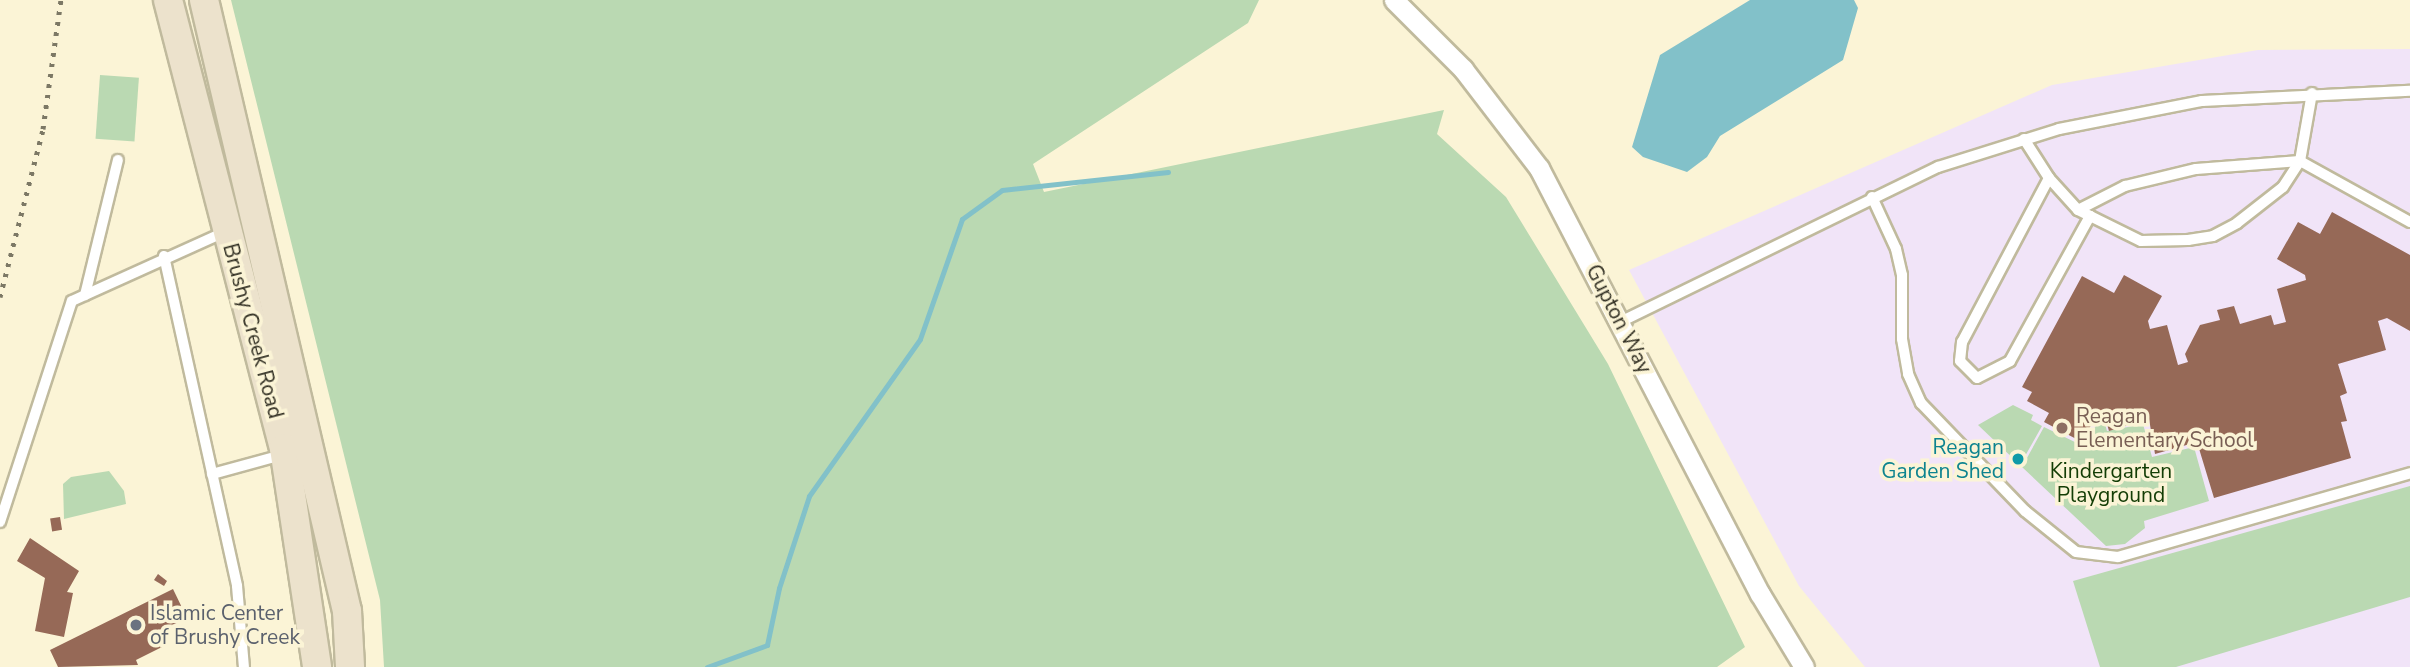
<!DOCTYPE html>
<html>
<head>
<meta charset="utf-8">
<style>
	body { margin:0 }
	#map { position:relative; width:2410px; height:667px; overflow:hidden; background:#fbf4d6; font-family:"Nunito Sans",sans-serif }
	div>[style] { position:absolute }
	.education>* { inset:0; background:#f1e4f8 }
	.green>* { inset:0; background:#bad9b2; transform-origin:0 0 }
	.water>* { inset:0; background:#82c1c9 }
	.stream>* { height:5px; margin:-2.5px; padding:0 2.5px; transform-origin:2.5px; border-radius:2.5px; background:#82c1c9 }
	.building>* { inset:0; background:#966957; transform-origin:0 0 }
	.roads { filter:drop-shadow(2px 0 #c0ba9d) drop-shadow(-2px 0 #c0ba9d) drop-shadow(0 2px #c0ba9d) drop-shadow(0 -2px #c0ba9d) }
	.service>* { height:10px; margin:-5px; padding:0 5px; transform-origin:5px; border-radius:5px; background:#fff }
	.minor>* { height:19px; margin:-9.5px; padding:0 9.5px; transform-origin:9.5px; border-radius:9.5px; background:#fff }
	.secondary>* { height:28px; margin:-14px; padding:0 14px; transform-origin:14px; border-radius:14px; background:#ece2cc }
	.rail>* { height:5px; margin-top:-2.5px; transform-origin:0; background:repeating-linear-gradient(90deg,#7c7865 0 3.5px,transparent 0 10.5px) }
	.dots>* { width:19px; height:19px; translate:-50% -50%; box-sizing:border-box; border:4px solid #fbf4d6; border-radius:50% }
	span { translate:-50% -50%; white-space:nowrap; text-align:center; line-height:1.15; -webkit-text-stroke:7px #fbf4d6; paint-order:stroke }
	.street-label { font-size:21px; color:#302e22 }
	.education-label { font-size:21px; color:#785e54 }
	.left { translate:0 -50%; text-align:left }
	.culture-label { font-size:21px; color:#0d838f }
	.right { translate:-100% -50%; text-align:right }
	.park-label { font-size:21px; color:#133d05 }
	.worship-label { font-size:21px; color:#5b616d }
</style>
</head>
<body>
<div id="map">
	<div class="education">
		<div style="clip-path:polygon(2410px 49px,2410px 667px,1865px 667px,1799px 586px,1629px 270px,2052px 85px,2258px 50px)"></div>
	</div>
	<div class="green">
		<div style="clip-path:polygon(231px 0,1259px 0,1248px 23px,1033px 164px,1044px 192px,1444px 110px,1437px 134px,1506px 197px,1608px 364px,1745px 647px,1717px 667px,384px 667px,380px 600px)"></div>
		<div style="left:100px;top:75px;width:39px;height:64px;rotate:4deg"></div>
		<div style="clip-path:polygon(2013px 405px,2033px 415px,2031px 420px,2042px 426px,2020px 465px,1978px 425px)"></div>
		<div style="clip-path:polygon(2103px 417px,2107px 431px,2143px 424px,2152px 457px,2194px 447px,2209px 501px,2144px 521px,2145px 528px,2125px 544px,2106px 546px,2022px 467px,2044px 427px,2081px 445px)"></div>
		<div style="clip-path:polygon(109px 471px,124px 491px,126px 504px,64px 519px,63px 484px,71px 477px)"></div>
		<div style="clip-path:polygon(2410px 486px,2410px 597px,2176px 667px,2100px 667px,2073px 581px)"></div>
	</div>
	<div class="water">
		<div style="clip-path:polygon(1750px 0,1854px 0,1858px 8px,1843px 60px,1720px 136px,1707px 157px,1687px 172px,1643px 157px,1632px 147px,1660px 55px)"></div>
	</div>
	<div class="stream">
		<div style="left:707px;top:667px;width:64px;rotate:-20.1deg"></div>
		<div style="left:767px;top:645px;width:58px;rotate:-78.1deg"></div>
		<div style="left:779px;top:588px;width:97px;rotate:-71.9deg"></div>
		<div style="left:809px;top:496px;width:192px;rotate:-54.7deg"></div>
		<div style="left:920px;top:339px;width:127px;rotate:-70.7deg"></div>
		<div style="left:962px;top:219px;width:49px;rotate:-35.9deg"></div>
		<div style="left:1002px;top:190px;width:167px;rotate:-6.2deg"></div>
	</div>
	<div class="building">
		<div style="clip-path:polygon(2332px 212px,2410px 255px,2410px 331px,2387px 318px,2378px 321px,2386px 350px,2338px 364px,2347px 393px,2340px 396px,2347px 421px,2341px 422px,2351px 458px,2214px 498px,2197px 442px,2155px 454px,2149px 419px,2109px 431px,2104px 414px,2096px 416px,2082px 442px,2044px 422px,2049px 413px,2027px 401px,2032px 392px,2022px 387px,2082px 276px,2114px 293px,2124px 275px,2162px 296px,2148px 321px,2150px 329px,2167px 325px,2178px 365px,2188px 362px,2185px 354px,2200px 325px,2220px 320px,2217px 310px,2234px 306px,2240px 324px,2271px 315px,2274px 325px,2286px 322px,2277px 289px,2306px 280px,2305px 275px,2277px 259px,2298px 222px,2320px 234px)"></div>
		<div style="left:60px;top:517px;width:13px;height:10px;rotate:81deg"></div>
		<div style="clip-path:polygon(30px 538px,79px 571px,67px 592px,73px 593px,64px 637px,35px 631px,45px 578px,17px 561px)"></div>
		<div style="clip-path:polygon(158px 574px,167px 581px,164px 586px,154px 580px)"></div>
		<div style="clip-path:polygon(173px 589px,187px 618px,158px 632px,164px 646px,136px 660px,138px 665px,58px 667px,50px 650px)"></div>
	</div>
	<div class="roads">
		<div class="service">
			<div style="left:2024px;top:139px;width:46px;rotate:57.3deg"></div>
			<div style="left:2049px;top:178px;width:43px;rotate:47.8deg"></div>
			<div style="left:2078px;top:210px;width:70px;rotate:26.2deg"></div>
			<div style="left:2141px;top:241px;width:47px;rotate:-1.2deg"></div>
			<div style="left:2188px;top:240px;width:25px;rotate:-9deg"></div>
			<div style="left:2213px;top:236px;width:27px;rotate:-28deg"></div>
			<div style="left:2237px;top:223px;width:58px;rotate:-38deg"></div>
			<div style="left:2283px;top:187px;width:31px;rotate:-57deg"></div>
			<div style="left:2300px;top:161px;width:69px;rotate:-80deg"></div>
			<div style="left:2049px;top:178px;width:186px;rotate:117.9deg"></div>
			<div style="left:1962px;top:342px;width:19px;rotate:96deg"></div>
			<div style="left:1960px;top:361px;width:24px;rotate:45deg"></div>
			<div style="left:1977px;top:378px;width:37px;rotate:-27deg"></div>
			<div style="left:2010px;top:361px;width:166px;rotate:-61.1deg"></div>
			<div style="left:1872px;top:197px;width:57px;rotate:65.2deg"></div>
			<div style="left:1896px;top:249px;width:27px;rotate:77deg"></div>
			<div style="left:1902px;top:275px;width:64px;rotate:90deg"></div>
			<div style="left:1902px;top:339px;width:36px;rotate:80deg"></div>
			<div style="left:1908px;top:374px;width:32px;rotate:66deg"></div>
			<div style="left:1921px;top:403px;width:150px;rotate:46.1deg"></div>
			<div style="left:2025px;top:511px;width:65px;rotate:38.8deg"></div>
			<div style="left:2076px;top:552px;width:42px;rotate:6.8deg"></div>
			<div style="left:2118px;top:557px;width:304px;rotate:-16deg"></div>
			<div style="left:2078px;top:210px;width:53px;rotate:-27.1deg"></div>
			<div style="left:2125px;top:186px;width:73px;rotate:-13.5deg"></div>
			<div style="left:2196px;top:169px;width:104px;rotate:-4.4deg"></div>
			<div style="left:2300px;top:161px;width:126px;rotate:29deg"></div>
			<div style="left:164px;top:256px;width:338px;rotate:77.5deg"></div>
			<div style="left:237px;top:586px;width:81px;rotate:85.1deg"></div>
			<div style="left:85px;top:295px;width:139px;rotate:-76.3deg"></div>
			<div style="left:1620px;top:322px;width:354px;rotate:-26deg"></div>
			<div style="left:1938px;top:167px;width:127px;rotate:-17.4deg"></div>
			<div style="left:2059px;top:129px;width:146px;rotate:-11.1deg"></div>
			<div style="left:2202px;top:101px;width:208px;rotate:-2.8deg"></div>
			<div style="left:212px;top:474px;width:73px;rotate:-15.2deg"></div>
			<div style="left:0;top:522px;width:232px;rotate:-72deg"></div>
			<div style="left:72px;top:301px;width:168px;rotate:-24.3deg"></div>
		</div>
		<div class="minor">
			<div style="left:1394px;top:0;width:98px;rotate:45deg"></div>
			<div style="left:1463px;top:69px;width:125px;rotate:52.5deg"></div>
			<div style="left:1539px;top:168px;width:480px;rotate:62.6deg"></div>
			<div style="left:1760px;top:594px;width:85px;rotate:58.9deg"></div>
		</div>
		<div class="secondary">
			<div style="left:168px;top:0;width:463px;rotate:75.5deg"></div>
			<div style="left:284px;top:448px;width:221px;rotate:81.4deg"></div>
			<div style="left:204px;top:0;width:628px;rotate:76.83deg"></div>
			<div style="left:347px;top:611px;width:56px;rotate:86.9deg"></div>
		</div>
	</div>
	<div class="rail">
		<div style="left:0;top:297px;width:173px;rotate:-75.6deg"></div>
		<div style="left:43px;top:129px;width:130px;rotate:-82.1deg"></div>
	</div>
	<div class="dots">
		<div style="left:2062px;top:428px;background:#8d6e63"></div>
		<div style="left:2018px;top:459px;background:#0f9aa8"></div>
		<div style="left:136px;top:625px;background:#6b7280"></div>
	</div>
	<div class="street-label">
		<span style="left:1619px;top:319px;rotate:63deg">Gupton Way</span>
		<span style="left:253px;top:331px;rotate:75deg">Brushy Creek Road</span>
	</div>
	<div class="education-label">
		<span class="left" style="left:2076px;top:428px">Reagan<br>Elementary School</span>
	</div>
	<div class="culture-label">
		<span class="right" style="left:2004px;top:459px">Reagan<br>Garden Shed</span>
	</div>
	<div class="park-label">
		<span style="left:2111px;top:483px">Kindergarten<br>Playground</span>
	</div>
	<div class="worship-label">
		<span class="left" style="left:150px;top:625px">Islamic Center<br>of Brushy Creek</span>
	</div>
</div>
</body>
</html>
